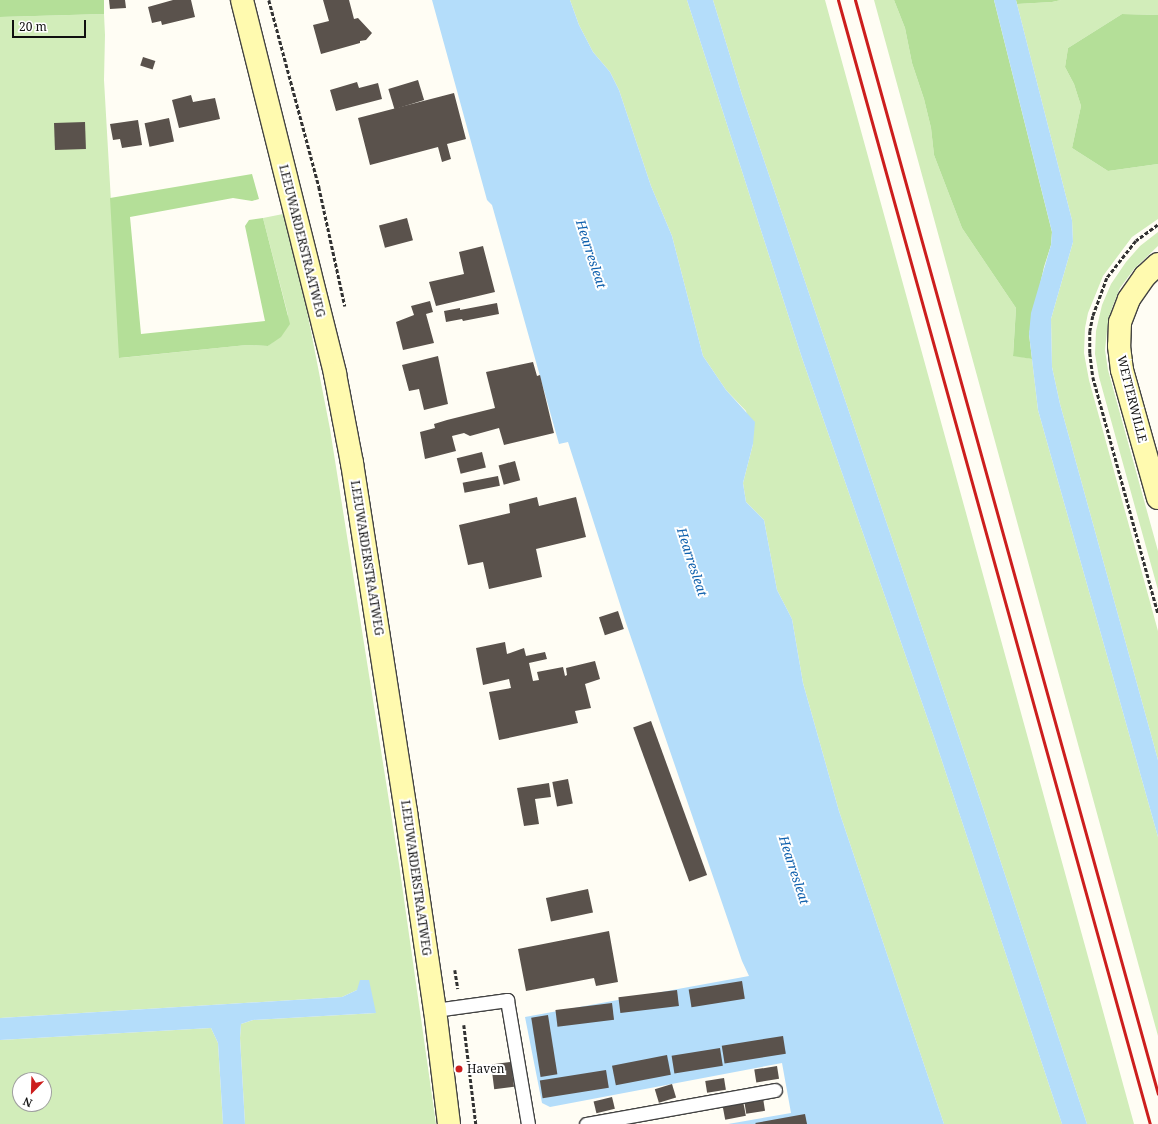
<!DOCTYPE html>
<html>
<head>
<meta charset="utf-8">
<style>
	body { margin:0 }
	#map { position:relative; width:1158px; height:1124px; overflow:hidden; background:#fffdf4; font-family:"Noto Serif",serif }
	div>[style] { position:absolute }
	.green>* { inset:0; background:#d2edba }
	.forest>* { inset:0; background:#b4df98 }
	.water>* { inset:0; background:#b4ddfa }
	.building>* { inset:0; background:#5a524c; transform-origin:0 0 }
	.path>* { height:2.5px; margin-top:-1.25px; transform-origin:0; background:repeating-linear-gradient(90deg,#323232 0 4px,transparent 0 6px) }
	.roads { filter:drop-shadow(1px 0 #434343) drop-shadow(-1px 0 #434343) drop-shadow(0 1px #434343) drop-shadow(0 -1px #434343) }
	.lane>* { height:13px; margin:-6.5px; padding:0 6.5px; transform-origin:6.5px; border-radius:6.5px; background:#fff }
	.secondary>* { height:22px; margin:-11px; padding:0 11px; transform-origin:11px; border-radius:11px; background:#fffaaf }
	.rail>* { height:3px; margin:-1.5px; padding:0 1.5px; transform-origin:1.5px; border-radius:1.5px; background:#cc1e1d }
	.dots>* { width:11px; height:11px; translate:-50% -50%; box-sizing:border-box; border:2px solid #fff; border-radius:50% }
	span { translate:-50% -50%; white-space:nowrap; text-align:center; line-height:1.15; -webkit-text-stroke:4px #fff; paint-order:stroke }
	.street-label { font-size:12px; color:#101010 }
	.poi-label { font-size:12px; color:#101010 }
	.left { translate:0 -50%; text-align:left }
	.water-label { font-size:13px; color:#0f60ad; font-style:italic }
	.north { position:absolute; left:12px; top:1072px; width:40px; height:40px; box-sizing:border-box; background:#fff; border:1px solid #9f9f9f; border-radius:50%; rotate:203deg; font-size:11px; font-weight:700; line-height:16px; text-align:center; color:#101010 }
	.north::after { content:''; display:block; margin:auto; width:14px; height:18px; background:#cc1e1d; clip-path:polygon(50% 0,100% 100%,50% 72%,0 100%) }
	.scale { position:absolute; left:12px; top:20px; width:74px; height:18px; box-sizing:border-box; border:2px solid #101010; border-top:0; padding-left:5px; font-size:12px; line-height:14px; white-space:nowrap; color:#101010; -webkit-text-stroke:3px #fff; paint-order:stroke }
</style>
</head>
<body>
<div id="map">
	<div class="green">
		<div style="clip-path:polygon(570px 0,687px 0,802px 358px,935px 740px,1062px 1124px,944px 1124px,839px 811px,803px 683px,792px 619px,777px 590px,764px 520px,746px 502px,743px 483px,753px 444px,746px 411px,726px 390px,703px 356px,672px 236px,651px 186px,619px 90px,610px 72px,593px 52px,579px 25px)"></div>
		<div style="clip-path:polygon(713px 0,825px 0,1134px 1124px,1087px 1124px,983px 808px,742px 95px)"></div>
		<div style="clip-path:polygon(874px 0,894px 0,905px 28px,912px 63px,924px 99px,931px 128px,934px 155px,962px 228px,1016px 308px,1013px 355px,1032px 359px,1038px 410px,1158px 837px,1158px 1036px)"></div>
		<div style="clip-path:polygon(1061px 0,1158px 0,1158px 15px,1122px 14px,1068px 48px,1065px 67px,1074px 84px,1081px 106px,1072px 148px,1108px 171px,1158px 164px,1158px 219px,1132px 237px,1103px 276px,1088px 313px,1085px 328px,1084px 353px,1089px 380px,1158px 631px,1158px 760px,1060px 404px,1052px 367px,1051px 319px,1073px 242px,1072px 220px,1017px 4px,1052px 2px)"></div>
		<div style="clip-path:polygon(104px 14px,105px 35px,104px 80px,120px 358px,247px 345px,268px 346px,273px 342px,288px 315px,263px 218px,283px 214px,307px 311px,330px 429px,399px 864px,436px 1124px,245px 1124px,240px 1038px,241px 1024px,253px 1020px,376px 1013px,357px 990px,342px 997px,0 1018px,0 17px)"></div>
		<div style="clip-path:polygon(1158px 232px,1158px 246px,1134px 269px,1120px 288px,1112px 308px,1107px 331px,1105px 350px,1108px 370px,1158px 551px,1158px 590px,1099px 377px,1095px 354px,1096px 331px,1102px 305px,1111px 284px,1126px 262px,1140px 246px)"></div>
		<div style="clip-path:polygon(evenodd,211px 1028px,218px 1043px,223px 1124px,0 1124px,0 1040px,211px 1028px,20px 1080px,44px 1080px,44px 1104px,20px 1104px,20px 1080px)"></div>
	</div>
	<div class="forest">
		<div style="clip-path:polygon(0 0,104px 0,104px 14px,0 17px)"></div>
		<div style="clip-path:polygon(894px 0,994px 0,1052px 232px,1051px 245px,1044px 267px,1029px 334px,1032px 359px,1013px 356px,1016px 308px,962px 228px,934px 155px,931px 128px,924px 99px,912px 63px,905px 28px)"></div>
		<div style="clip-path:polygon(1016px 0,1061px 0,1052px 2px,1017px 4px)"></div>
		<div style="clip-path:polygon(1122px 14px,1158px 15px,1158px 164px,1108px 171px,1072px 148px,1081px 106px,1074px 84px,1065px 67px,1068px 48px)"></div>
		<div style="clip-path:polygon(252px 174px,259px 199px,252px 201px,233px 198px,130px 217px,141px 334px,265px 321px,245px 226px,249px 220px,263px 218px,290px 324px,281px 337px,268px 346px,247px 345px,119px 358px,110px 198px)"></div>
	</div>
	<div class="water">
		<div style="clip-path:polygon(432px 0,570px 0,579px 25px,593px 52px,610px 72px,619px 90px,651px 186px,672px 236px,703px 356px,726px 390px,755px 422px,753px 444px,743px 483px,746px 502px,764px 520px,777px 590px,792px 619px,803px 683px,839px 811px,944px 1124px,728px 1124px,791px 1113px,782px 1063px,550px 1107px,542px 1103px,525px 1017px,749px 976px,742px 961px,626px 623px,568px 442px,559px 444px,492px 205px,487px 200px)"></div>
		<div style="clip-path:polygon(687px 0,713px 0,742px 95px,983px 808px,1087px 1124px,1062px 1124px,935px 740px,802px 358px)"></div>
		<div style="clip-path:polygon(994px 0,1016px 0,1072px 220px,1073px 242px,1051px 319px,1052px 367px,1060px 404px,1158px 760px,1158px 837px,1038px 410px,1029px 334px,1031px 313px,1051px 245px,1052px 232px)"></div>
		<div style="clip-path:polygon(360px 980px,369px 980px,376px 1013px,253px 1020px,241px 1024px,240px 1038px,245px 1124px,223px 1124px,218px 1043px,211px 1028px,0 1040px,0 1018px,342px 997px,357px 990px)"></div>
	</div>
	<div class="building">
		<div style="clip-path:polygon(109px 0,125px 0,126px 8px,110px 9px)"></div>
		<div style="clip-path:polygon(173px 0,191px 0,195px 17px,162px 25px,161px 21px,152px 23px,148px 7px)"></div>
		<div style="clip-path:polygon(323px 0,349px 0,354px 19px,358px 18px,372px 33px,366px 40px,360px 41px,360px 43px,321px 54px,313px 25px,329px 21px)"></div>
		<div style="left:143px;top:57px;width:13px;height:9px;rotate:18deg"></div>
		<div style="left:418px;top:80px;width:21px;height:31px;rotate:73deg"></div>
		<div style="clip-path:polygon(357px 82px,359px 88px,378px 83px,382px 99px,336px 111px,330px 90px)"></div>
		<div style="clip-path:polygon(454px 93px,466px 139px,447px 144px,451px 159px,442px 162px,438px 147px,370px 165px,358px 118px)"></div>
		<div style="clip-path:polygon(191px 95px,193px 102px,215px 98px,220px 119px,179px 128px,172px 100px)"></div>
		<div style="left:169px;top:118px;width:24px;height:25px;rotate:78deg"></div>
		<div style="clip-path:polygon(138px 120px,142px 145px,122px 148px,120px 139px,113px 140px,110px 124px)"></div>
		<div style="left:85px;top:122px;width:27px;height:31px;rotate:88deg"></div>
		<div style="left:407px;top:218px;width:23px;height:29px;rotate:75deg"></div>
		<div style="clip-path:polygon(483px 246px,495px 292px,436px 306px,429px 282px,464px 274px,459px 252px)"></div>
		<div style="clip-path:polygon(430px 301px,433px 312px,426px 314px,434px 343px,403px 350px,396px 322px,414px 315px,411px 306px)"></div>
		<div style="clip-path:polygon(497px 303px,499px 314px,463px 321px,462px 319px,446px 322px,444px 311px,460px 308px,460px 310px)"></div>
		<div style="clip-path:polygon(438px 356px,448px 404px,424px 410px,419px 389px,409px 391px,402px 365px)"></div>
		<div style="clip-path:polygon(533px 362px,537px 376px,540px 375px,554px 433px,504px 445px,499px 428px,470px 436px,464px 433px,452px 436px,456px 451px,425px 459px,420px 432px,435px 428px,434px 424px,447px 420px,495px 408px,486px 372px)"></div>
		<div style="left:482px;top:452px;width:16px;height:26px;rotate:76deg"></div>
		<div style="left:515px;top:461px;width:20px;height:17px;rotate:75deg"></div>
		<div style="left:498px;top:476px;width:10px;height:36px;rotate:79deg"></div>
		<div style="clip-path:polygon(537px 497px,539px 506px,576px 497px,586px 537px,536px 549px,542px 577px,489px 589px,483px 562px,468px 565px,459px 525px,510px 513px,509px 504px)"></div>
		<div style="left:618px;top:611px;width:19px;height:20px;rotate:72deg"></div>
		<div style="clip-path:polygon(505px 642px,507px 654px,524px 648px,526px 656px,545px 652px,547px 659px,529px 663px,533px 681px,539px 680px,537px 672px,563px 667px,565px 676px,567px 675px,566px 668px,595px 661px,600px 679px,585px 684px,591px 708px,575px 711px,578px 723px,499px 740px,489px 692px,511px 688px,509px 679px,483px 685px,476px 648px)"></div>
		<div style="left:651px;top:721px;width:164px;height:19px;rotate:70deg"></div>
		<div style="left:568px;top:779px;width:25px;height:16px;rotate:79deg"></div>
		<div style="clip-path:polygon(549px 783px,551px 797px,535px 799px,539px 824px,524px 826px,517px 788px)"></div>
		<div style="left:588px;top:889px;width:24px;height:43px;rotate:78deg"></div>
		<div style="clip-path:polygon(609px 931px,618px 982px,596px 986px,594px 978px,526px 991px,518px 949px)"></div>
		<div style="left:742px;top:981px;width:18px;height:54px;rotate:81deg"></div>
		<div style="left:677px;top:990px;width:16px;height:59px;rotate:83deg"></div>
		<div style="left:612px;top:1003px;width:17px;height:57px;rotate:83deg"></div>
		<div style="left:548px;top:1015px;width:60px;height:17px;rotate:81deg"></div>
		<div style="left:783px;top:1036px;width:18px;height:62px;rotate:81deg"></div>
		<div style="left:720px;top:1048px;width:18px;height:49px;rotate:81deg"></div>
		<div style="left:667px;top:1055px;width:20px;height:56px;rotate:79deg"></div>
		<div style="left:511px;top:1062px;width:25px;height:20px;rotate:83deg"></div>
		<div style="left:777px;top:1066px;width:13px;height:23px;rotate:81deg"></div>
		<div style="left:606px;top:1070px;width:18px;height:67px;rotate:81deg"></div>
		<div style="left:724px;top:1078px;width:12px;height:19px;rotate:81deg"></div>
		<div style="left:672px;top:1084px;width:14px;height:18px;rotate:73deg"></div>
		<div style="left:612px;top:1097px;width:12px;height:19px;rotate:76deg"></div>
		<div style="left:763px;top:1098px;width:13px;height:19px;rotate:81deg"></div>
		<div style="left:743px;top:1101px;width:15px;height:21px;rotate:79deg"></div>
		<div style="clip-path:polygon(805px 1114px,807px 1124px,756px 1124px,755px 1123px)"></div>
	</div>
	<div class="path">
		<div style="left:269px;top:0;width:194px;rotate:75deg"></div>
		<div style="left:319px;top:187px;width:122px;rotate:77.7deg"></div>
		<div style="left:1158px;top:225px;width:27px;rotate:144deg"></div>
		<div style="left:1136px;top:241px;width:47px;rotate:128.1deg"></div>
		<div style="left:1107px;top:278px;width:40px;rotate:110.2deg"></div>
		<div style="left:1093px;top:316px;width:15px;rotate:101deg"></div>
		<div style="left:1090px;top:331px;width:22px;rotate:90deg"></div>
		<div style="left:1090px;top:353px;width:24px;rotate:83deg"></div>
		<div style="left:1093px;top:377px;width:245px;rotate:74.6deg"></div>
		<div style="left:455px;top:970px;width:19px;rotate:81deg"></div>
		<div style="left:464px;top:1025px;width:100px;rotate:83.1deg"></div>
	</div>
	<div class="roads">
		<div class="lane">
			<div style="left:435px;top:1010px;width:73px;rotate:-7.9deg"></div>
			<div style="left:507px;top:1000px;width:126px;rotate:80.4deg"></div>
			<div style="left:586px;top:1124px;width:192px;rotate:-10.2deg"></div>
		</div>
		<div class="secondary">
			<div style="left:242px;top:0;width:385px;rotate:76deg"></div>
			<div style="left:335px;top:374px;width:91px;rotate:79.2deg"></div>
			<div style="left:352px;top:463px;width:353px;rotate:81.2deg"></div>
			<div style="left:406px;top:812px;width:200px;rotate:81.7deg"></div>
			<div style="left:435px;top:1010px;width:115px;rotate:83deg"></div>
			<div style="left:1158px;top:264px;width:18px;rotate:137deg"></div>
			<div style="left:1145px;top:276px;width:28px;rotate:125deg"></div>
			<div style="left:1129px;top:299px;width:25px;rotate:111deg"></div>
			<div style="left:1120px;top:322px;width:24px;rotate:92deg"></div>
			<div style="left:1119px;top:346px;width:24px;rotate:83deg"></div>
			<div style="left:1122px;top:370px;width:133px;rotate:74.3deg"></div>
		</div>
	</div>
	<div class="rail">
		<div style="left:838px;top:0;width:1166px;rotate:74.49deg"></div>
		<div style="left:855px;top:0;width:1135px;rotate:74.52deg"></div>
	</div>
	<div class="dots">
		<div style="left:459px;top:1069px;background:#cc1e1d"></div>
	</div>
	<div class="street-label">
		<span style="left:302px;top:241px;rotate:76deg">LEEUWARDERSTRAATWEG</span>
		<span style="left:1132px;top:399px;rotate:76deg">WETTERWILLE</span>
		<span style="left:367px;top:558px;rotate:81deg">LEEUWARDERSTRAATWEG</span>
		<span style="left:416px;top:878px;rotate:82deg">LEEUWARDERSTRAATWEG</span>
	</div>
	<div class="poi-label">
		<span class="left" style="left:467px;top:1069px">Haven</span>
	</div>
	<div class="water-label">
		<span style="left:591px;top:254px;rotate:72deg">Hearresleat</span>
		<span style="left:692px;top:562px;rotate:72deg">Hearresleat</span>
		<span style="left:794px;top:870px;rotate:72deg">Hearresleat</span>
	</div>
	<div class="north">N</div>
	<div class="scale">20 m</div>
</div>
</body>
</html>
